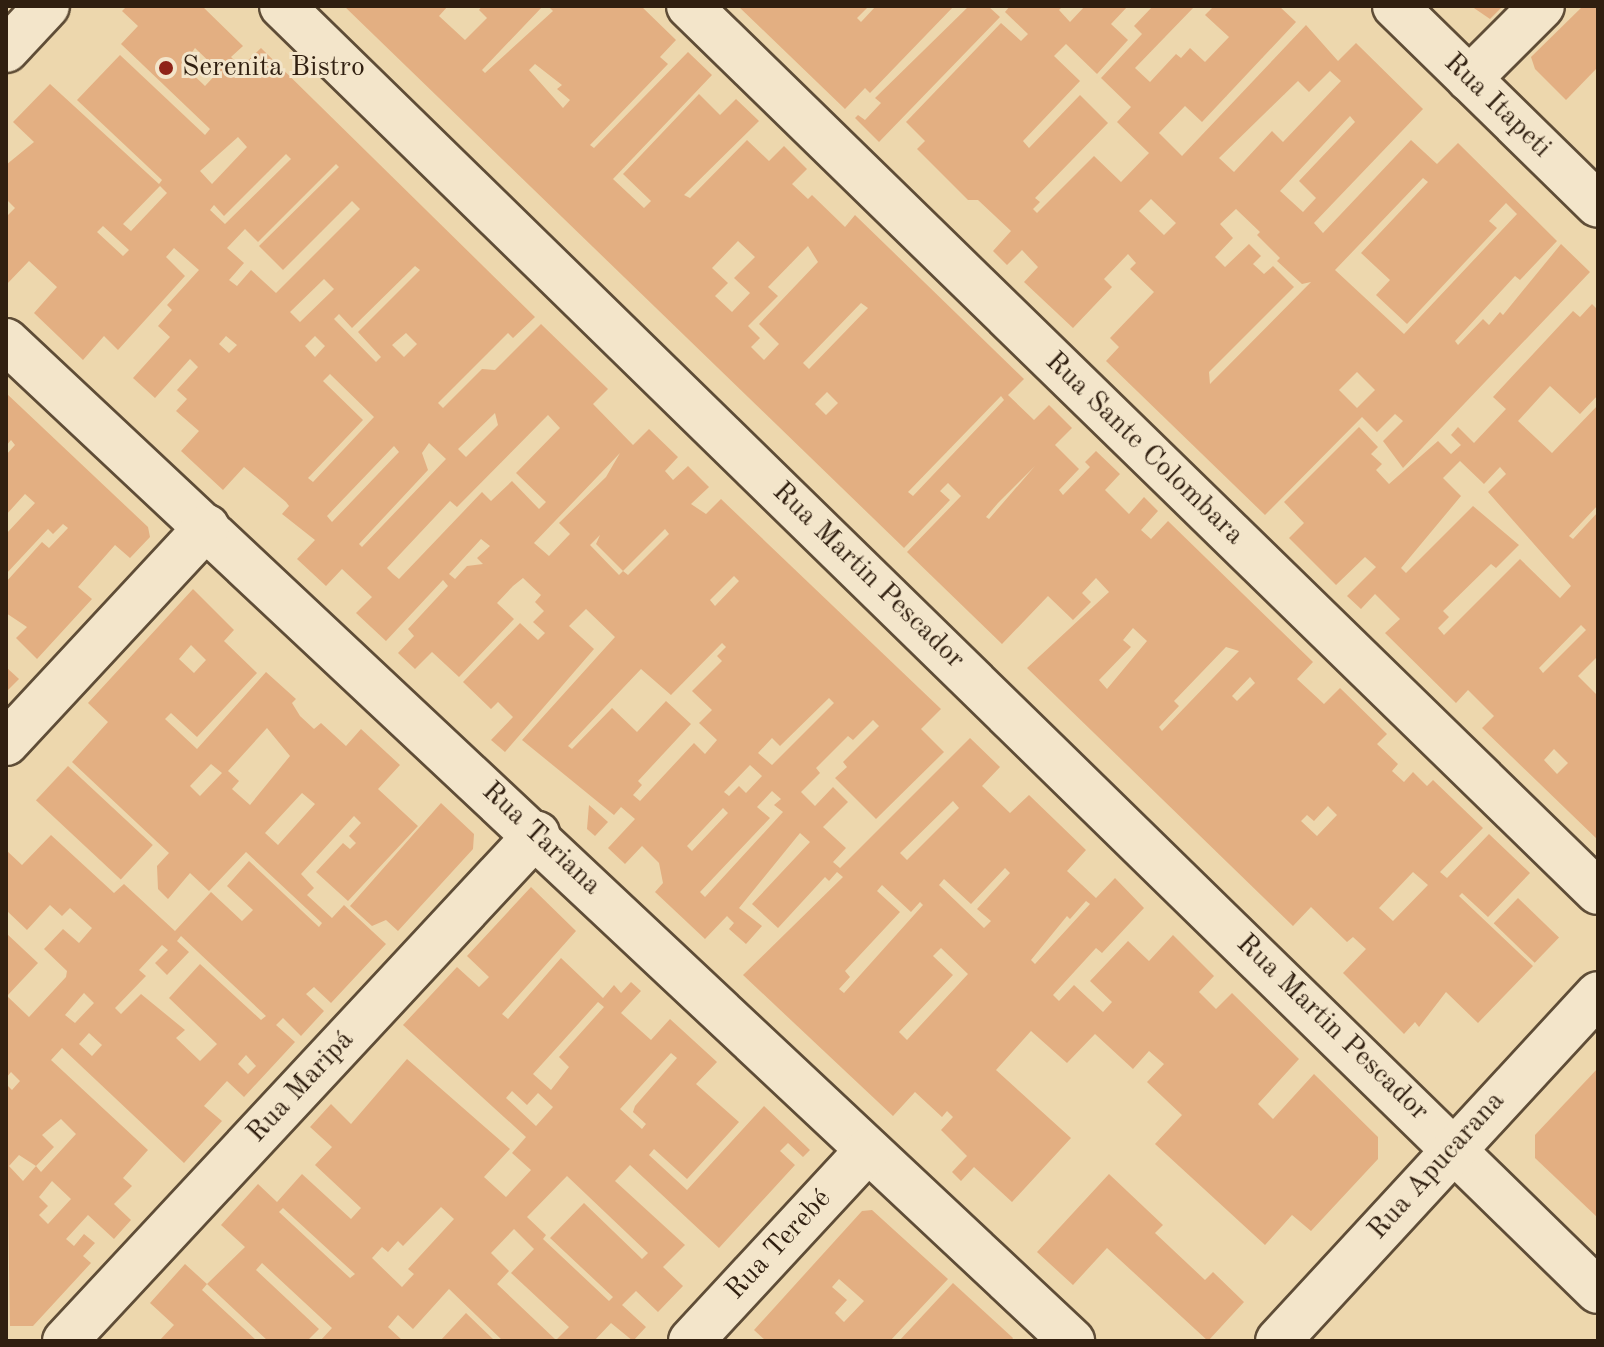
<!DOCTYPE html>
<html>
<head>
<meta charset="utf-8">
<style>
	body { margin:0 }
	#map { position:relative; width:1604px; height:1347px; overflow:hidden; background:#edd7ad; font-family:"Old Standard TT",serif }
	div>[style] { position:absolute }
	.building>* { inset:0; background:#e3af82; transform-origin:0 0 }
	.roads { filter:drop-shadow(2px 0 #5f4d37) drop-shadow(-2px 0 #5f4d37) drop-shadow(0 2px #5f4d37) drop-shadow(0 -2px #5f4d37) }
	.minor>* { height:44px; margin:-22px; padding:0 22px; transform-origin:22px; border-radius:22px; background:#f3e5ca }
	.dots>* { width:22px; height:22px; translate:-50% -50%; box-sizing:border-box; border:4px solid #f3e5ca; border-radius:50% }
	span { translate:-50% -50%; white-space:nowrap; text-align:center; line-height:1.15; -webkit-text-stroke:6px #f3e5ca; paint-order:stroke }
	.poi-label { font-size:28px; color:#301f10 }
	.left { translate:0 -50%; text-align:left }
	.street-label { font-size:28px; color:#301f10 }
	.frame { position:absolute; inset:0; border:8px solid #301f10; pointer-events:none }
</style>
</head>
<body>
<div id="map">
	<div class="building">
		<div style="clip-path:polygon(evenodd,127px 6px,202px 6px,243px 46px,231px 57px,241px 67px,261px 48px,535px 317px,513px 338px,508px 333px,438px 403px,443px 408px,482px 369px,495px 370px,541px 324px,608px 389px,593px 404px,633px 445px,649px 429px,678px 457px,665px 471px,673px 480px,688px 466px,709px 487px,691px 504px,706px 514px,721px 499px,941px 709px,921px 729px,944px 752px,876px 819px,835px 778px,847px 767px,843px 762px,879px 726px,873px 720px,853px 740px,848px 736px,816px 768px,820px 773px,801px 792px,815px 806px,833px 787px,848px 802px,823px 827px,846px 848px,833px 862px,840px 868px,970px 738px,1000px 767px,982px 786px,1010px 813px,1029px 795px,1086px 850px,1067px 871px,1096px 898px,1115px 878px,1144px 908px,1102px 953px,1096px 948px,1053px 995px,1059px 1001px,1074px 985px,1103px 1012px,1112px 1002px,1090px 981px,1128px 941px,1149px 961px,1173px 935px,1214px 976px,1199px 992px,1216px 1009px,1232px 993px,1299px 1059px,1258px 1104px,1273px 1119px,1314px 1074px,1378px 1137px,1378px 1159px,1311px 1231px,1292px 1215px,1265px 1245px,1155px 1144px,1182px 1115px,1147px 1082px,1164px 1064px,1149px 1051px,1133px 1069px,1095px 1034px,1067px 1063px,1031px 1031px,996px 1070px,1071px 1138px,1012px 1202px,974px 1167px,961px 1181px,952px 1172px,967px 1156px,941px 1130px,953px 1117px,947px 1111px,942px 1117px,915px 1092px,893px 1116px,743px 975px,843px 877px,837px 872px,829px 881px,825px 877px,778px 928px,752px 904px,810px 842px,800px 833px,739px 908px,762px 926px,746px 944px,729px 929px,734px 923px,727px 916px,705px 939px,655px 892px,663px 883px,659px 863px,642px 846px,625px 864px,608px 848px,635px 819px,621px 807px,614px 815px,522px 740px,615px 637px,586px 609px,569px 626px,594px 649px,505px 752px,491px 740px,513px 717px,498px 702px,491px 709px,463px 682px,520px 623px,538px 640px,545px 633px,533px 622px,544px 611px,535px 602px,541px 595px,523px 578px,513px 586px,497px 603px,514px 619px,459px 677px,432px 652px,415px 669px,398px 653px,414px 636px,408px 629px,448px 586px,443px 580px,386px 641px,356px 613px,372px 597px,342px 569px,326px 586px,297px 559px,315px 540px,282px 514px,289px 506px,286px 502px,244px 467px,223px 490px,181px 451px,199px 431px,176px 411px,187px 399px,177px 390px,198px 367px,190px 359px,155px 398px,133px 378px,170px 337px,158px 326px,172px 310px,167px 305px,199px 270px,174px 248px,166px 257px,185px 276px,118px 350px,104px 336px,83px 360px,34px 313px,57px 287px,29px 261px,6px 285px,6px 217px,15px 208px,6px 199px,6px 165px,34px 142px,13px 122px,50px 84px,159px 184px,162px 180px,77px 100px,120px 55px,205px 135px,210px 129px,121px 44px,138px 26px,122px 11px,127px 6px,195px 48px,219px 71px,205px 86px,183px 65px,195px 48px,127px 6px,238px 137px,247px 147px,212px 184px,200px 171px,238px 137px,127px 6px,286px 154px,291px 159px,225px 224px,210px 210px,214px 205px,224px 216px,286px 154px,127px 6px,336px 164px,339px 167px,259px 246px,283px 270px,352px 201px,360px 209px,276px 293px,251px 270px,237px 286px,229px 280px,244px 263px,227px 248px,245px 229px,258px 242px,336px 164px,127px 6px,160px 186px,167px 193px,131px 231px,123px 224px,160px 186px,127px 6px,103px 226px,129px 250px,123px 256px,97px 232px,103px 226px,127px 6px,415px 266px,420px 270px,358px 332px,381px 357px,376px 362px,334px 319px,339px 314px,352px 328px,415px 266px,127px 6px,324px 279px,334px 289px,300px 322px,290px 312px,324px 279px,127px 6px,406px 333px,417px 344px,404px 357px,392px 345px,406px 333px,127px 6px,226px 336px,237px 345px,229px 353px,219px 344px,226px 336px,127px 6px,315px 336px,325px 346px,315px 357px,305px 346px,315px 336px,127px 6px,330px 374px,374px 417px,313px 482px,308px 478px,363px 420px,323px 381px,330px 374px,127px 6px,495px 413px,498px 425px,466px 457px,458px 449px,495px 413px,127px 6px,548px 415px,560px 428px,516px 473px,546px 502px,539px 509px,512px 481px,491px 501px,482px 492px,399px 579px,393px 574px,387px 568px,450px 501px,457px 507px,548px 415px,127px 6px,429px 443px,446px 459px,362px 547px,359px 544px,428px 470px,422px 453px,429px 443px,127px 6px,394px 446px,399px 452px,332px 522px,327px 516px,394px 446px,127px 6px,620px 453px,606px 477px,559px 523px,570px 534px,549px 556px,534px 543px,620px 453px,127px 6px,665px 529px,669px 534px,628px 575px,623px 571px,619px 575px,590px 545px,600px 535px,596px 544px,623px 571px,665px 529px,127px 6px,481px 539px,490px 546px,477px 558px,483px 564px,467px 566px,455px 579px,449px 574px,481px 539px,127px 6px,734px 576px,739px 581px,715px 606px,710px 600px,734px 576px,127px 6px,722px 643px,726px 647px,717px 656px,722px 661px,692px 691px,712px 710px,699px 723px,717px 740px,705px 754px,694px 743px,640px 801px,633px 795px,642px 785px,638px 781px,691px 724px,666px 701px,637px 732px,612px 708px,572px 749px,568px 746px,641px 669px,671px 695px,722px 643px,127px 6px,829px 698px,834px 703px,772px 765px,758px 753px,772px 738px,780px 746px,829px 698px,127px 6px,750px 765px,762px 776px,746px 793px,739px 786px,729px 796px,724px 792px,750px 765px,127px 6px,772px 791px,781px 799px,774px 805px,783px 812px,705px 897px,700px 892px,770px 818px,757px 807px,772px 791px,127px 6px,953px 801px,959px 808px,907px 860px,900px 853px,953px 801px,127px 6px,723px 808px,728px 813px,692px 851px,687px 846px,723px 808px,127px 6px,1005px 868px,1010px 873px,977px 909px,991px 921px,984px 928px,939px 885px,944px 879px,971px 904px,1005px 868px,127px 6px,882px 885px,911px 912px,920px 902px,923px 905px,844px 993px,839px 989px,850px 977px,845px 971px,900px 912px,877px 891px,882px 885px,127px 6px,1086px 901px,1090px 904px,1035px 964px,1031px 960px,1067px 916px,1070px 919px,1086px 901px,127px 6px,941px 948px,968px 974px,907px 1040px,899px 1032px,953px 975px,933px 956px,941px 948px)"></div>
		<div style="clip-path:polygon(evenodd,344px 6px,448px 6px,439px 16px,465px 40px,487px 18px,479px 10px,482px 6px,543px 6px,482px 70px,485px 73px,553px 11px,548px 6px,641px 6px,676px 40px,660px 57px,668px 64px,590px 145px,594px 148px,688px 52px,712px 75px,613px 179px,644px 208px,651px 201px,623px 174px,699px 94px,720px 115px,736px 99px,759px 121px,684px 195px,690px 198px,747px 140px,769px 161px,784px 146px,807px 169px,792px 184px,808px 199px,812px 195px,845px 227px,855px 215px,1024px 379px,1008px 395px,1034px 420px,1049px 405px,1072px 428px,1055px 445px,1079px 469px,1059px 490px,1063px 495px,1090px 467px,1085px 462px,1096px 451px,1120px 474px,1105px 490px,1129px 514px,1144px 497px,1158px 511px,1141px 530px,1151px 539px,1168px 521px,1313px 662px,1297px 679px,1324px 704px,1340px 688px,1387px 734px,1377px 744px,1398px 764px,1392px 771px,1404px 782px,1413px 772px,1427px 786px,1433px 780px,1483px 828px,1440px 872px,1447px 878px,1489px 834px,1530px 873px,1488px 917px,1462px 893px,1459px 896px,1533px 966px,1478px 1023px,1446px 992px,1419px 1027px,1415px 1022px,1404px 1034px,1343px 973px,1366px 949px,1353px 937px,1347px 942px,1311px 907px,1293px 926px,1027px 668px,1109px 592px,1096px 578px,1082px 593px,1091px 602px,1073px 620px,1048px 596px,1002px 644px,907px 552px,961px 496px,948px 483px,940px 491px,950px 500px,904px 548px,344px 6px,535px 64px,562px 85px,557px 89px,570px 100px,563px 108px,529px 70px,535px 64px,344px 6px,738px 241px,755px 257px,734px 278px,750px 293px,732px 312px,715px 296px,728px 283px,712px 268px,738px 241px,344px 6px,808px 246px,818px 262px,759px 324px,779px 344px,764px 360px,751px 347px,760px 338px,748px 326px,778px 296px,768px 287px,808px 246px,344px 6px,861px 303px,868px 308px,809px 369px,803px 363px,861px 303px,344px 6px,827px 392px,838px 403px,826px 415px,815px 404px,827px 392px,344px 6px,1001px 396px,1004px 400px,913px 496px,908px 492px,1001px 396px,344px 6px,1035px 466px,989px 519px,986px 517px,998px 503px,1035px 466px,344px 6px,1133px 628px,1147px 641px,1107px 689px,1099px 680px,1131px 647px,1123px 640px,1133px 628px,344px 6px,1226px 647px,1239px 651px,1162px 731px,1159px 727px,1179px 706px,1174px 701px,1226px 647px,344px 6px,1250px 677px,1255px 683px,1237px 701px,1232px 696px,1250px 677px,344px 6px,1328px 806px,1337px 815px,1317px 836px,1301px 821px,1307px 815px,1314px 821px,1328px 806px,344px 6px,1413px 872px,1428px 885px,1393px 921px,1379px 908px,1413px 872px)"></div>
		<div style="clip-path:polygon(738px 6px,869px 6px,857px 18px,861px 22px,876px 6px,954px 6px,870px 93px,865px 88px,845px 109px)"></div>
		<div style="clip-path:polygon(969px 6px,988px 6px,1000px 17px,879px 142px,855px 118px,858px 115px,865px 120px,881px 103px,875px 98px)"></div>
		<div style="clip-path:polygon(evenodd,1010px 6px,1063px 6px,1059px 10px,1070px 22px,1085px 6px,1128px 6px,1111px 24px,1128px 40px,1097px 74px,1066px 44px,1054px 56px,1080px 81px,1023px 141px,1029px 148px,1080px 95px,1108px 123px,1035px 198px,1040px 202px,1033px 209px,1037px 213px,1094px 156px,1121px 182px,1149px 153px,1117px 122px,1131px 107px,1101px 78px,1142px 34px,1134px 26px,1153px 6px,1195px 6px,1135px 68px,1150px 82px,1176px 54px,1181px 58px,1190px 48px,1205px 62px,1229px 37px,1205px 15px,1214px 6px,1279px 6px,1296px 22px,1202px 122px,1185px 106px,1159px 133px,1182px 156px,1306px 25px,1338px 61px,1356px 43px,1423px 109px,1314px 223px,1323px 233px,1411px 140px,1437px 164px,1458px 143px,1557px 241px,1520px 280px,1515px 276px,1455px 341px,1458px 345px,1483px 319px,1489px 325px,1500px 312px,1503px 315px,1561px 244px,1590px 272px,1403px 468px,1383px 441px,1403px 421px,1395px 414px,1377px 432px,1362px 417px,1265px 515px,1106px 361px,1119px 347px,1110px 338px,1154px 292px,1130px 269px,1136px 263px,1128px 254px,1104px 279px,1112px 287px,1073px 328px,1024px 282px,1038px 267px,1022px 250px,1007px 265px,993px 251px,1011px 231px,978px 200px,968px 200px,917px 149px,925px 141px,906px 122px,1001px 23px,1021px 41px,1028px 34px,1005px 12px,1010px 6px,1330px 71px,1341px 81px,1283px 142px,1272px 131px,1234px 172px,1219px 158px,1298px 81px,1309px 92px,1330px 71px,1010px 6px,1350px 116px,1355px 122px,1299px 181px,1316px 198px,1303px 212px,1280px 191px,1350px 116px,1010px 6px,1423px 178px,1428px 182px,1361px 253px,1390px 280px,1376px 295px,1407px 324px,1497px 228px,1489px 221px,1506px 203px,1517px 214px,1404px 334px,1335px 270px,1423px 178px,1010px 6px,1151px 199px,1176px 223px,1164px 235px,1139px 211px,1151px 199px,1010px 6px,1236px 209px,1260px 232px,1257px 235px,1280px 258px,1277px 261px,1302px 284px,1311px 282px,1210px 384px,1209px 372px,1294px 287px,1273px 266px,1264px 274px,1253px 264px,1261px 256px,1249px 244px,1225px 267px,1215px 257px,1233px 238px,1220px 224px,1236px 209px,1010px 6px,1357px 372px,1375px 390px,1357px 408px,1339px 390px,1357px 372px)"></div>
		<div style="clip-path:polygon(1471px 6px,1503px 6px,1490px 19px)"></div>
		<div style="clip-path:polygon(1583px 6px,1598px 6px,1598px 67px,1566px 100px,1535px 69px,1531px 57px)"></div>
		<div style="clip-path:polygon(evenodd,1592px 304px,1598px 310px,1598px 395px,1580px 414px,1550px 386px,1518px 421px,1552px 453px,1598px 405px,1598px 505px,1569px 536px,1573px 539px,1598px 512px,1598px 656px,1578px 676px,1598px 696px,1598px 840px,1482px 728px,1494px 716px,1468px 690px,1456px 703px,1385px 633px,1400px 619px,1375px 594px,1361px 609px,1347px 596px,1376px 567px,1365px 557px,1336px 585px,1289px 538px,1304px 523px,1284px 502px,1359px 427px,1378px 447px,1371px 454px,1382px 464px,1376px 470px,1389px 484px,1438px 441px,1451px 454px,1461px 445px,1451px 435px,1458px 427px,1474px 443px,1506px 409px,1493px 397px,1573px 311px,1580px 317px,1592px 304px,1460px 461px,1484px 484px,1500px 467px,1506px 474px,1488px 492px,1571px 586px,1560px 598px,1520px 559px,1444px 635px,1438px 628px,1449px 617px,1443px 611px,1491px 564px,1496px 568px,1519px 545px,1473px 506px,1406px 573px,1401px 568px,1461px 496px,1443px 478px,1460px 461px,1592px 304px,1581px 625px,1586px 630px,1543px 673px,1539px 668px,1581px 625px,1592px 304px,1554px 749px,1568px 763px,1557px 774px,1544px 760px,1554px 749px)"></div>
		<div style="clip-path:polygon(6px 393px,148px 527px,150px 537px,130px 558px,115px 545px,78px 587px,92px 599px,37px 659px,16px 638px,27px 627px,6px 613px,6px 582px,42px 542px,49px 548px,68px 528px,63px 524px,53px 534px,48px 529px,6px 574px,6px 534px,35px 503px,25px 494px,6px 515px,6px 455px,15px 445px,11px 440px,6px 446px)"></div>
		<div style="clip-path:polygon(evenodd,193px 589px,234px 630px,224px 641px,257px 673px,197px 737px,171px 713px,165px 719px,197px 749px,266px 672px,296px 699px,292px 703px,300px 716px,314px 729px,321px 723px,346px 746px,361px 729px,400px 765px,378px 789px,418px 826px,348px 901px,316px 872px,343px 843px,350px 849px,356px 843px,349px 836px,361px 823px,354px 816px,301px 874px,314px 888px,307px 895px,332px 918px,344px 905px,386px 944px,331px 1003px,314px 987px,306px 994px,324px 1011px,301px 1036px,283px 1018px,276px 1025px,295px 1042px,244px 1097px,227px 1081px,204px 1106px,222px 1121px,184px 1163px,62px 1048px,51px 1060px,148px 1150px,123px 1178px,132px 1186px,114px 1204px,131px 1220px,114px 1239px,88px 1215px,66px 1239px,74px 1246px,84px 1234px,95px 1243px,83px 1256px,91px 1263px,33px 1326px,10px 1326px,6px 1084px,12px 1090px,20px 1081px,11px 1072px,6px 1078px,6px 933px,38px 963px,7px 996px,29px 1017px,66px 977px,67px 971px,44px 949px,63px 929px,79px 943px,92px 928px,70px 908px,62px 916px,50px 905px,27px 930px,6px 910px,6px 850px,22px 865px,51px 835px,114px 893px,124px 884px,175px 931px,211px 892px,242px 921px,253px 910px,227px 886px,249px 861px,319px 927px,322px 923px,246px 852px,209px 891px,190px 873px,168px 899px,158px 889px,157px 866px,169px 853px,72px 762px,108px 722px,88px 703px,193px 589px,191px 645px,206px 660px,194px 673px,179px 659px,191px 645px,193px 589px,267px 728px,290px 756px,250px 805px,232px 789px,239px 781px,228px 771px,267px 728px,193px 589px,211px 764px,222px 773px,200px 796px,190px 786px,211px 764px,193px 589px,302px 793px,315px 804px,278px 845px,265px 833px,302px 793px,193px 589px,181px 936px,266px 1016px,261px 1020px,200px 964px,169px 998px,217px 1044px,200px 1061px,176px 1038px,185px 1030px,141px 994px,121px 1014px,115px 1008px,146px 976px,139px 970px,162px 945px,168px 950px,155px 963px,167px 975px,189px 952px,177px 941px,181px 936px,193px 589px,84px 993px,94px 1003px,75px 1023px,65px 1015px,84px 993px,193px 589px,89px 1033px,102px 1045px,92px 1056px,79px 1044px,89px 1033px,193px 589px,246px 1055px,256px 1066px,248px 1074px,238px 1064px,246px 1055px,193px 589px,61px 1119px,76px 1134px,41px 1172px,36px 1166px,23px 1181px,9px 1166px,19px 1155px,36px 1166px,54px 1147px,42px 1135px,61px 1119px,193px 589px,52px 1181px,71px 1199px,48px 1224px,39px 1215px,48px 1206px,39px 1197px,52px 1181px)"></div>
		<div style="clip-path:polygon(6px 667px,19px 679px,6px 692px)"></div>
		<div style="left:68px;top:766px;width:116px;height:47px;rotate:43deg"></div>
		<div style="clip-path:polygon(441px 803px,474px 834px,473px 849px,398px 931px,386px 920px,372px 926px,350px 906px)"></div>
		<div style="clip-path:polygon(589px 805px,608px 822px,595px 836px,587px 829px)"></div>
		<div style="clip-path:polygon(evenodd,531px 887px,576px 931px,502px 1014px,508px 1019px,561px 958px,603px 998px,614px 985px,621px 993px,631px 982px,641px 991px,621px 1013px,651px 1040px,670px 1019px,717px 1062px,696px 1084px,739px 1122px,687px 1179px,654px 1149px,649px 1155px,687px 1190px,764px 1106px,810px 1150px,803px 1157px,788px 1143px,780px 1151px,795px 1165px,719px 1248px,630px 1165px,615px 1181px,685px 1245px,663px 1267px,683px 1286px,658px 1312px,636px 1291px,622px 1305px,646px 1327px,633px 1341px,611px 1323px,594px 1341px,503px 1341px,449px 1289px,413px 1329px,398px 1315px,388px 1327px,403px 1341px,320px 1341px,332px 1328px,262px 1263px,256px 1270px,319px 1329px,307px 1341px,268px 1341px,207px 1284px,245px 1247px,221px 1225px,258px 1184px,277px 1202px,302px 1174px,351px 1219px,361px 1208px,315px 1165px,332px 1147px,310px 1127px,331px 1104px,351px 1124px,407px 1059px,510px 1149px,484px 1177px,506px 1197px,531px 1170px,512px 1153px,526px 1137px,403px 1025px,457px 967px,479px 987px,489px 977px,467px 956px,531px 887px,598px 1002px,604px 1007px,559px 1057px,569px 1067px,551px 1090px,533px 1074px,598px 1002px,531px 887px,671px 1053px,677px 1058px,635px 1106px,633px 1112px,646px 1124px,642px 1129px,620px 1109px,671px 1053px,531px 887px,512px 1091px,527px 1105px,538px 1093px,553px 1107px,536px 1126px,506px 1098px,512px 1091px,531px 887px,567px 1176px,648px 1253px,642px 1259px,584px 1203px,550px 1238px,613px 1297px,609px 1301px,543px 1239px,546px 1235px,527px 1217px,567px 1176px,531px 887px,441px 1207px,454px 1219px,408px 1269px,414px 1274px,402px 1287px,372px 1258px,382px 1247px,388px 1252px,398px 1241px,403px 1246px,441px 1207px,531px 887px,283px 1208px,355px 1274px,350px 1278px,279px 1212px,283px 1208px,531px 887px,514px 1229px,534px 1249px,511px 1273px,569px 1327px,556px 1340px,497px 1284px,509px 1271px,491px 1253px,514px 1229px)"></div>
		<div style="left:1518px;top:898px;width:57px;height:35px;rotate:44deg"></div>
		<div style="clip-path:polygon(1598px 1068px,1598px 1218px,1535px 1158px,1535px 1135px)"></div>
		<div style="clip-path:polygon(1109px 1174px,1163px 1225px,1155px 1233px,1205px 1280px,1213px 1272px,1244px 1302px,1208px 1341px,1107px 1248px,1073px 1285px,1037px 1252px)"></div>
		<div style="clip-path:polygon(evenodd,872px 1210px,948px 1279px,890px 1341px,766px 1341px,754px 1330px,862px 1211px,872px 1210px,839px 1279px,864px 1301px,844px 1322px,835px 1313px,847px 1300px,832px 1287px,839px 1279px)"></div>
		<div style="clip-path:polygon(185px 1264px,207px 1284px,202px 1290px,257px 1341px,159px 1341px,174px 1325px,150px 1303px)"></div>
		<div style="clip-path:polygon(953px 1283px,1013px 1338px,1011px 1341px,899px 1341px)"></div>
		<div style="clip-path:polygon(466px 1313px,495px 1341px,440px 1341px)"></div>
	</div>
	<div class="roads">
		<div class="minor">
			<div style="left:282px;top:6px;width:1839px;rotate:44.32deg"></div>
			<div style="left:689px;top:6px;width:1269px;rotate:44.27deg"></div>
			<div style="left:1395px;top:6px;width:284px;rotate:44.4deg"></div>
			<div style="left:6px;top:50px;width:60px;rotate:-47deg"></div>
			<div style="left:1469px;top:79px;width:103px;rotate:-45deg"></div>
			<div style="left:6px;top:341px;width:1462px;rotate:43.17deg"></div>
			<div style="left:6px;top:743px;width:295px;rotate:-47.1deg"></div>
			<div style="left:65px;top:1341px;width:693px;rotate:-47.05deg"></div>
			<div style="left:691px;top:1341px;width:260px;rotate:-47.2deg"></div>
			<div style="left:1278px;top:1341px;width:472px;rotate:-47.3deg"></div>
		</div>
	</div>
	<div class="dots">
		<div style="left:166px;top:68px;background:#8f2418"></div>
	</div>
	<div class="poi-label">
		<span class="left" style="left:182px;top:68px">Serenita Bistro</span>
	</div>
	<div class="street-label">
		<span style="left:1497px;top:106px;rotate:44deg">Rua Itapeti</span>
		<span style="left:1144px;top:449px;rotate:44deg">Rua Sante Colombara</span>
		<span style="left:868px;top:576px;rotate:44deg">Rua Martin Pescador</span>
		<span style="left:541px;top:839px;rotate:43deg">Rua Tariana</span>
		<span style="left:1332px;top:1028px;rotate:44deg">Rua Martin Pescador</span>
		<span style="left:301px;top:1087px;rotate:-47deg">Rua Maripá</span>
		<span style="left:1437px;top:1166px;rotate:-48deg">Rua Apucarana</span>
		<span style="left:779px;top:1245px;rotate:-47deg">Rua Terebé</span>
	</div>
	<div class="frame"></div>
</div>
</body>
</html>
